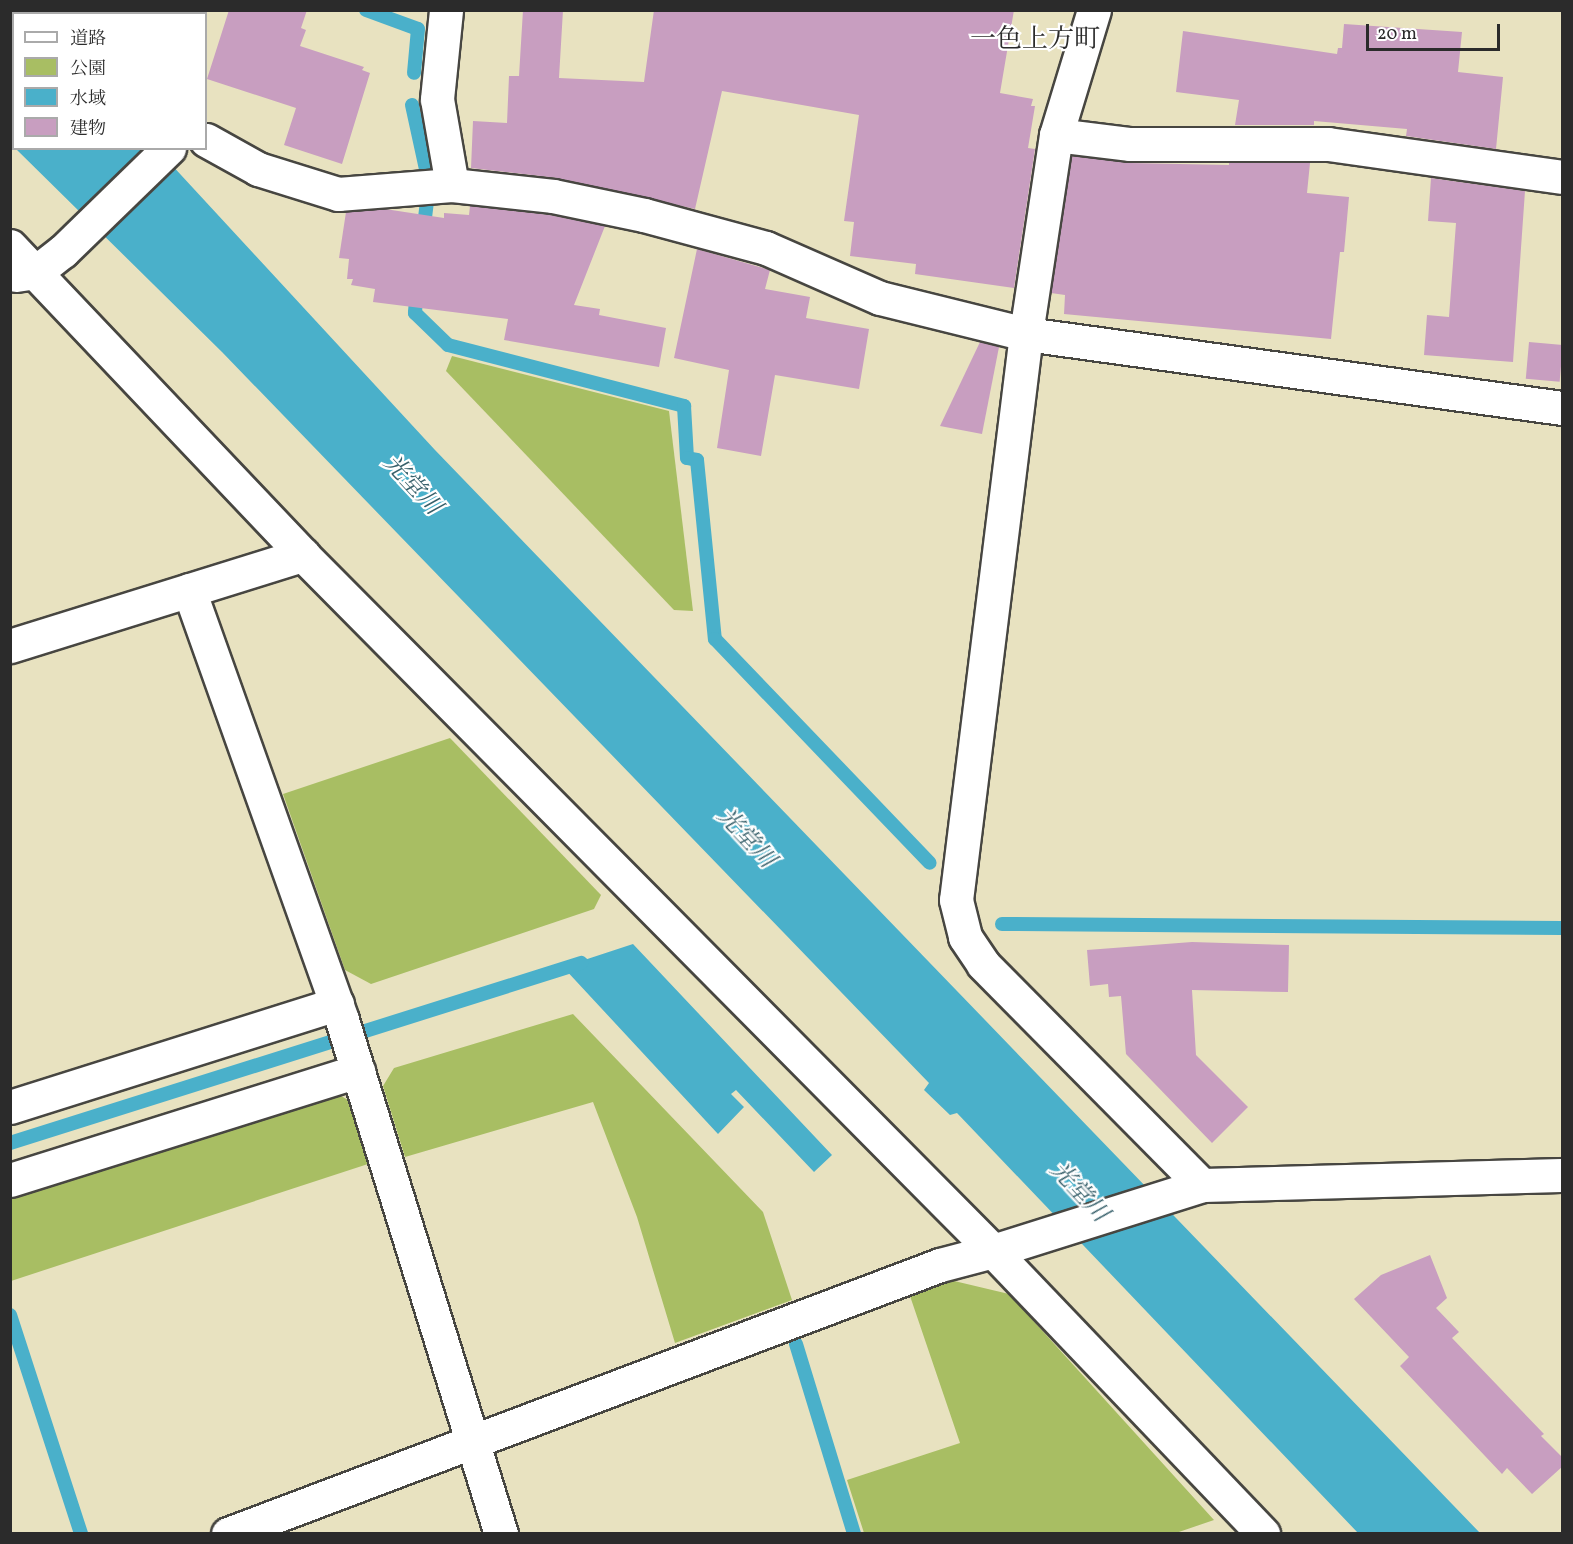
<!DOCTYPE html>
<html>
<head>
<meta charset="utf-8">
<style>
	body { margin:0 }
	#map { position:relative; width:1573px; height:1544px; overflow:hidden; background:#e8e2c0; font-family:Vollkorn,"Noto Serif JP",serif }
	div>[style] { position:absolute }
	.green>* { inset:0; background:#a8be63 }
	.water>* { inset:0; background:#4ab0ca }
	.stream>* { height:14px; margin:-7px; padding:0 7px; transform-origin:7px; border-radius:7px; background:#4ab0ca }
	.building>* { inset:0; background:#c89ec0; transform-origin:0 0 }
	.roads { filter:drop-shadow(2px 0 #474641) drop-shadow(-2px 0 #474641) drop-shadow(0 2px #474641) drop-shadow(0 -2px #474641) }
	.street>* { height:33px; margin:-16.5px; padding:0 16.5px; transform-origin:16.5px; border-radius:16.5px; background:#fff }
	span { translate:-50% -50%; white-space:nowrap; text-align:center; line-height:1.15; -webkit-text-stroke:4.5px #fff; paint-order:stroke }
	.water-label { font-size:24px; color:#37606b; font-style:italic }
	.quarter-label { font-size:26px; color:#2b2b2b }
	.frame { position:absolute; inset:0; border:12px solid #2b2b2b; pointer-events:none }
	.legend { position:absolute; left:12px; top:12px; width:195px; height:138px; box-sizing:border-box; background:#fff; border:2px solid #aaa; margin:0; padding:8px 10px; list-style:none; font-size:18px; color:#2b2b2b }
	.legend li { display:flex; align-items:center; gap:12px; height:30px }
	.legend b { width:30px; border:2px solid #aaa }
	.scale { position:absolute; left:1366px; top:24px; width:134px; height:27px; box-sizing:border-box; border:3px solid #2b2b2b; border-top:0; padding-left:8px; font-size:18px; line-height:21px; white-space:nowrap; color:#2b2b2b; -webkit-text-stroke:4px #fff; paint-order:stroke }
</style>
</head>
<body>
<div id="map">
	<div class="green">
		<div style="clip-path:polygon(452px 356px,669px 411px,693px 611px,674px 610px,446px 371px)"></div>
		<div style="clip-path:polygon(450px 738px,601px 895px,594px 909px,371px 984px,345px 970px,283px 794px)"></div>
		<div style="clip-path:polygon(573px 1014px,763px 1212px,792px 1300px,675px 1343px,637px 1217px,593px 1102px,405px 1157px,383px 1086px,394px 1068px)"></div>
		<div style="clip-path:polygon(326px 1087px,348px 1100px,368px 1164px,11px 1281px,10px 1190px)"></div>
		<div style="clip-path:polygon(950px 1280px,1009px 1294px,1214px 1520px,1173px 1534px,864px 1533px,847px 1480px,960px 1443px,910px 1296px)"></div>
	</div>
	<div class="water">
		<div style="clip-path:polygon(11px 10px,23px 11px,26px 13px,14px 14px,13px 146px,10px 143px)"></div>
		<div style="clip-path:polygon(16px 149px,157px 149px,435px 450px,1480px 1533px,1358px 1533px,957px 1113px,950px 1115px,924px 1090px,929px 1083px,222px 352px)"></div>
		<div style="clip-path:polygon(633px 944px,832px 1155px,814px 1172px,736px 1090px,731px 1094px,744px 1107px,718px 1134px,563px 967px)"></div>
	</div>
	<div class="stream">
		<div style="left:366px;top:10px;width:55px;rotate:20.1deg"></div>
		<div style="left:418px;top:29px;width:44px;rotate:95.2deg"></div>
		<div style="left:412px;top:105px;width:66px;rotate:77.7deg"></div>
		<div style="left:423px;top:234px;width:33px;rotate:-83deg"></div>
		<div style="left:417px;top:289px;width:24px;rotate:95deg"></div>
		<div style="left:415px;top:313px;width:46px;rotate:44.1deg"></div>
		<div style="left:448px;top:345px;width:244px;rotate:14.5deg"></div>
		<div style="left:684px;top:406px;width:52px;rotate:86.7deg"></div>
		<div style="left:687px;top:458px;width:10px;rotate:11deg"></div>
		<div style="left:697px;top:460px;width:180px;rotate:84.3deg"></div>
		<div style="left:715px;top:639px;width:310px;rotate:46.2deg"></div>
		<div style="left:1002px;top:924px;width:560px;rotate:0.41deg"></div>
		<div style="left:10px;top:1143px;width:599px;rotate:-17.5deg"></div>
		<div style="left:10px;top:1315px;width:230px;rotate:72deg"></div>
		<div style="left:796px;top:1344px;width:199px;rotate:73deg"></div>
	</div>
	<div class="building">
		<div style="clip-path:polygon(229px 10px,307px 10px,301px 28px,306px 30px,300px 46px,364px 67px,362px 70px,370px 73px,342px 164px,284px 145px,296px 108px,207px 79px)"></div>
		<div style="clip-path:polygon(523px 10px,563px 10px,559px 78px,644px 82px,654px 10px,1014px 10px,1000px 93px,1033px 99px,1031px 106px,1035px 106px,1028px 148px,1035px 149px,1014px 288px,915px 274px,916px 264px,850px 256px,854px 222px,844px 221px,859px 115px,722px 91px,695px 209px,557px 178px,471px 168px,473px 121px,507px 123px,509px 76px,519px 76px)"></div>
		<div style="clip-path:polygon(1344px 24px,1462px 32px,1458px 72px,1503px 77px,1496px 149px,1406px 136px,1407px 129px,1314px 121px,1314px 125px,1235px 125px,1239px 100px,1176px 92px,1183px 31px,1337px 54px,1338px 48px,1342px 48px)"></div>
		<div style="clip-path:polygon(1072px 156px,1130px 163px,1229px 165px,1229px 163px,1310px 163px,1307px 193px,1349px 197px,1344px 252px,1340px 252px,1331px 339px,1064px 314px,1065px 295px,1051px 293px)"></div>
		<div style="clip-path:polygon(1431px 178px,1525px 191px,1513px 362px,1424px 355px,1427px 315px,1449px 317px,1456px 223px,1428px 221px)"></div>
		<div style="clip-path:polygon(470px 206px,550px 215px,605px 226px,574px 305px,600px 309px,599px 315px,666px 328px,659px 367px,504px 340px,508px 319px,373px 302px,375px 289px,351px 285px,353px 279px,347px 279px,349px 259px,339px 258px,346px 212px,385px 209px,444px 218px,444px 213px,469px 215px)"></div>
		<div style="clip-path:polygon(697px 249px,770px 270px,765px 289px,810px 297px,806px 318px,869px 329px,859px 389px,775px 375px,761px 456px,717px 448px,729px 370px,674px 358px)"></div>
		<div style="clip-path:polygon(980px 342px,999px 347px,982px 434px,940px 426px)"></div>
		<div style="left:1529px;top:342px;width:34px;height:37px;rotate:5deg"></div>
		<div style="clip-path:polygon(1192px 942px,1289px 945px,1288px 992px,1192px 990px,1196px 1055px,1248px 1107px,1212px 1143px,1126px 1054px,1121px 996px,1109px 997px,1108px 984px,1090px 986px,1087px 950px)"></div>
		<div style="clip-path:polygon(1430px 1255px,1447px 1298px,1436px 1308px,1459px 1332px,1452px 1338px,1544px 1434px,1541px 1436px,1563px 1458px,1563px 1466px,1532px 1494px,1507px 1468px,1502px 1474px,1400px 1366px,1409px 1357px,1354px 1299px,1381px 1275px)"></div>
	</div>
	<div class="roads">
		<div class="street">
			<div style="left:67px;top:10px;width:5px;rotate:53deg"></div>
			<div style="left:1094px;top:10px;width:131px;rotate:106.9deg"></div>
			<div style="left:1056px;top:135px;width:201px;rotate:98.6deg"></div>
			<div style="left:1026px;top:334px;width:570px;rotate:97.05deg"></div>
			<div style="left:956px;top:900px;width:38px;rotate:76deg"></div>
			<div style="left:965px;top:937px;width:32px;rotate:56deg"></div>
			<div style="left:983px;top:964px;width:311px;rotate:45.3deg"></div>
			<div style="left:1056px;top:135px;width:75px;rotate:6.9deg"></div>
			<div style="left:1130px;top:144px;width:198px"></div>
			<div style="left:1328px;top:144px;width:236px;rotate:8deg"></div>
			<div style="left:206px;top:140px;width:60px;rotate:29.1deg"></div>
			<div style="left:258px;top:169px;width:84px;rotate:17.4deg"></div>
			<div style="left:338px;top:194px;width:114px;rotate:-4.5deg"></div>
			<div style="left:452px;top:185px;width:87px;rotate:-99.9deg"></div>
			<div style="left:437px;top:99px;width:89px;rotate:-84.2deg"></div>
			<div style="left:452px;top:185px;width:102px;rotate:6.2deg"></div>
			<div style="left:553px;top:196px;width:93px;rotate:11.8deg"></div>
			<div style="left:644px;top:215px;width:126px;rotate:15.1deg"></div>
			<div style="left:766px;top:248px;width:124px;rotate:23.7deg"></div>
			<div style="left:880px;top:298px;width:150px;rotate:13.9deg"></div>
			<div style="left:1026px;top:334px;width:541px;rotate:7.86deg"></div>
			<div style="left:10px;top:246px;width:426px;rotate:46.5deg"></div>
			<div style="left:303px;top:555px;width:980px;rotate:45.25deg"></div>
			<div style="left:993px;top:1251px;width:391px;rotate:46.3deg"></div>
			<div style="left:16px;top:275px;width:20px;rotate:-9deg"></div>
			<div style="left:36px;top:272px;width:34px;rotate:-38deg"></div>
			<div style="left:63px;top:251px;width:148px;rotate:-44.2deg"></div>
			<div style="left:189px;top:590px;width:456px;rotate:70.4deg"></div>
			<div style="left:342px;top:1020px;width:538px;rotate:72.81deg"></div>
			<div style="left:10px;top:646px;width:307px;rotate:-17.3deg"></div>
			<div style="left:10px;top:1107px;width:343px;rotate:-17.5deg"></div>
			<div style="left:10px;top:1180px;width:365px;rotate:-17.4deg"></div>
			<div style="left:228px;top:1534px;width:761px;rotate:-20.7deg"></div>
			<div style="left:940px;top:1265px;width:55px;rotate:-14.8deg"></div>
			<div style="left:993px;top:1251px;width:219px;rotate:-17.5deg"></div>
			<div style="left:1202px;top:1185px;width:360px;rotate:-1.6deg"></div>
		</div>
	</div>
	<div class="water-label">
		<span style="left:411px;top:486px;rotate:47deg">光堂川</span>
		<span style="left:745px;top:839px;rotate:47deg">光堂川</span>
		<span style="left:1078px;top:1193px;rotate:47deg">光堂川</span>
	</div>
	<div class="quarter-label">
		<span style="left:1035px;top:41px">一色上方町</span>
	</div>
	<div class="frame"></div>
	<ul class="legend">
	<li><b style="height:8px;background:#fff"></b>道路</li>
	<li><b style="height:16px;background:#a8be63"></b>公園</li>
	<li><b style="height:16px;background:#4ab0ca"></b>水域</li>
	<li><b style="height:16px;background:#c89ec0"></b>建物</li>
	</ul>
	<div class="scale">20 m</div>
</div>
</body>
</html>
